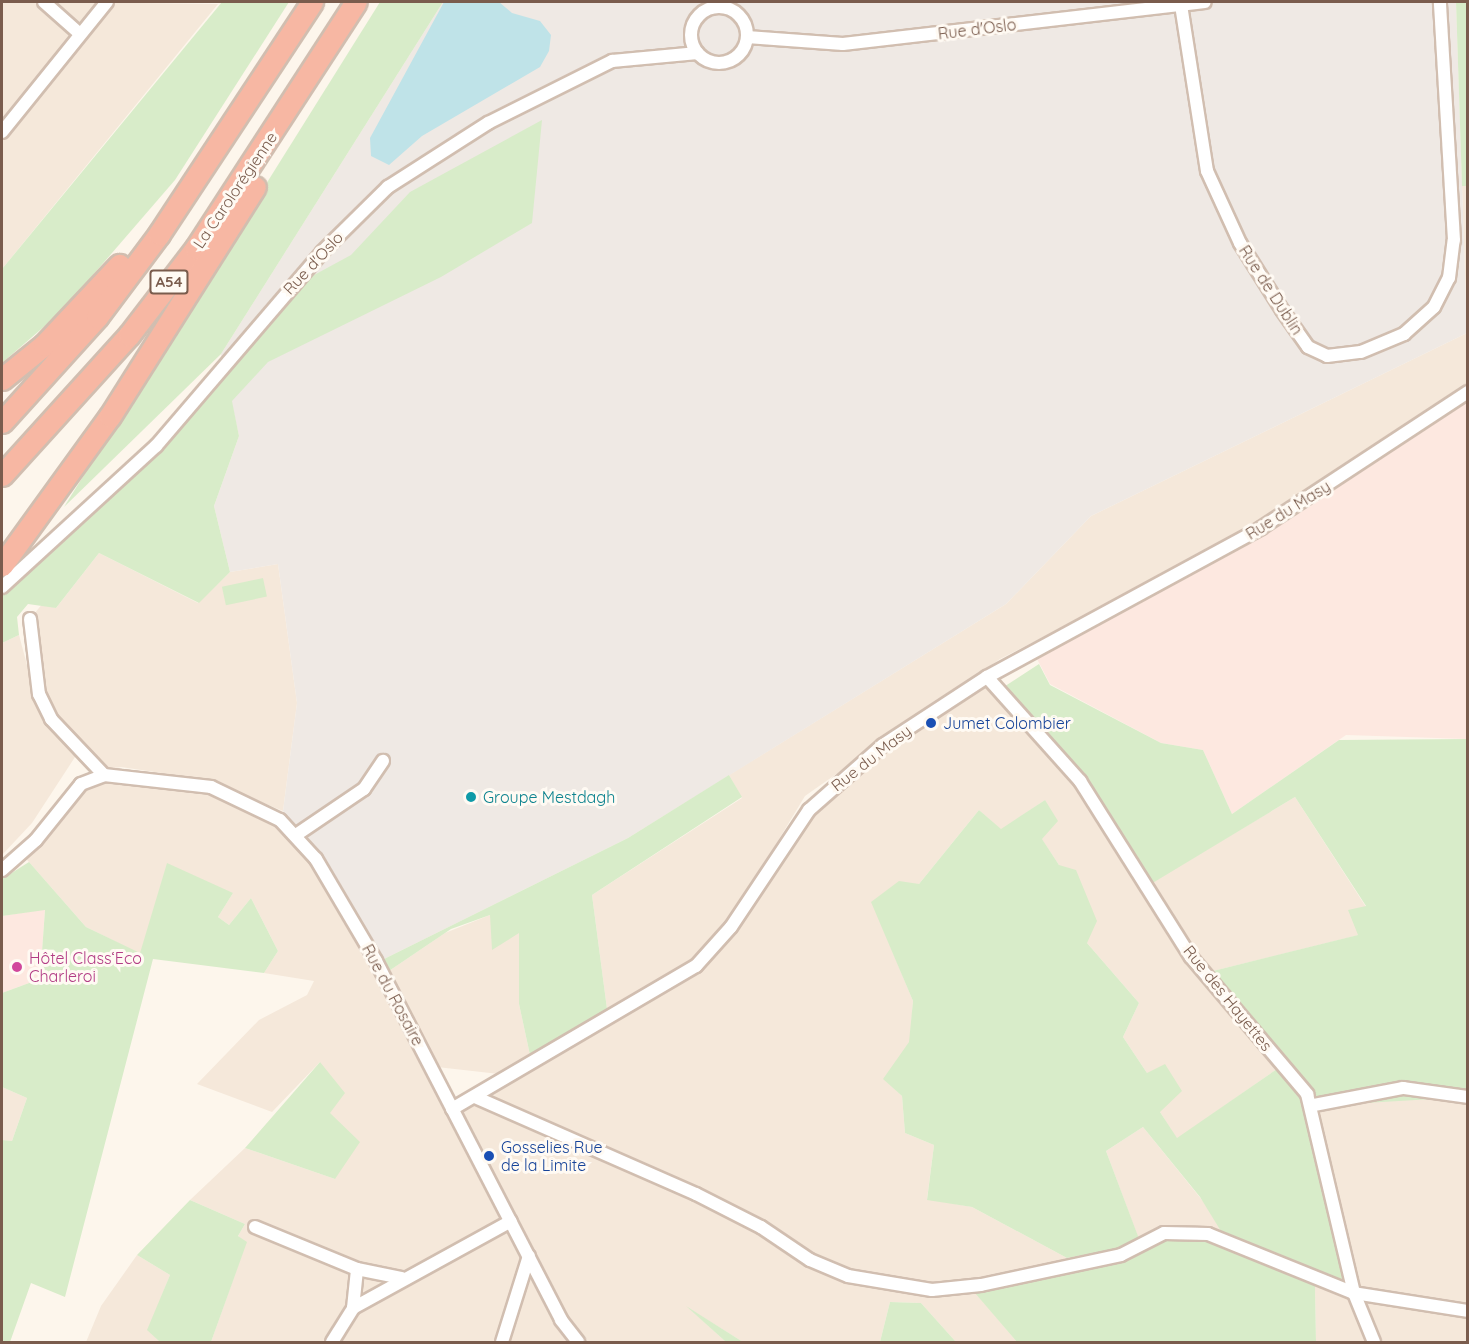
<!DOCTYPE html>
<html>
<head>
<meta charset="utf-8">
<style>
	body { margin:0 }
	#map { position:relative; width:1469px; height:1344px; overflow:hidden; background:#fdf6ec; font-family:Quicksand,sans-serif }
	div>[style] { position:absolute }
	.residential>* { inset:0; background:#f5e8da }
	.commercial>* { inset:0; background:#fde8e0 }
	.industrial>* { inset:0; background:#efe9e4 }
	.green>* { inset:0; background:#d8ecc9; transform-origin:0 0 }
	.water>* { inset:0; background:#bfe3e8 }
	.roads { filter:drop-shadow(2px 0 #d1beb0) drop-shadow(-2px 0 #d1beb0) drop-shadow(0 2px #d1beb0) drop-shadow(0 -2px #d1beb0) }
	.minor>* { height:12px; margin:-6px; padding:0 6px; transform-origin:6px; border-radius:6px; background:#fff }
	.minor>.ring { margin:-6px; padding:0; box-sizing:content-box; background:none; border:12px solid #fff; border-radius:50% }
	.motorway>* { height:21px; margin:-10.5px; padding:0 10.5px; transform-origin:10.5px; border-radius:10.5px; background:#f7b7a3 }
	.dots>* { width:16px; height:16px; translate:-50% -50%; box-sizing:border-box; border:3px solid #fffaf3; border-radius:50% }
	span { translate:-50% -50%; white-space:nowrap; text-align:center; line-height:1.15; -webkit-text-stroke:6px #fffaf3; paint-order:stroke }
	.shield-label span { padding:2px 4px; background:#fffaf3; border:2px solid; border-radius:4px; -webkit-text-stroke-width:0 }
	.shield-label { font-size:15px; color:#7a5c4d; font-weight:700 }
	.street-label { font-size:16px; color:#7a5c4d }
	.transit-label { font-size:16px; color:#164399 }
	.left { translate:0 -50%; text-align:left }
	.culture-label { font-size:16px; color:#0d838f }
	.hotel-label { font-size:16px; color:#b23c85 }
	.frame { position:absolute; inset:0; border:3px solid #7a5c4d; pointer-events:none }
</style>
</head>
<body>
<div id="map">
	<div class="residential">
		<div style="clip-path:polygon(2px 2px,35px 2px,77px 35px,2px 125px)"></div>
		<div style="clip-path:polygon(50px 2px,218px 4px,2px 269px,2px 137px,86px 35px)"></div>
		<div style="clip-path:polygon(1462px 186px,1467px 186px,1467px 383px,1354px 464px,1173px 571px,1000px 659px,805px 796px,718px 940px,795px 828px,851px 770px,987px 677px,1074px 781px,1146px 886px,1295px 797px,1366px 907px,1359px 935px,1205px 973px,1277px 1069px,1177px 1139px,1160px 1112px,1147px 1073px,1123px 1037px,1139px 1003px,1087px 943px,1059px 865px,1041px 838px,1045px 800px,1001px 830px,979px 810px,919px 884px,872px 902px,913px 1001px,910px 1042px,884px 1079px,902px 1096px,905px 1133px,934px 1145px,927px 1199px,972px 1207px,1067px 1258px,970px 1286px,1017px 1342px,956px 1342px,921px 1303px,890px 1302px,880px 1342px,743px 1342px,690px 1309px,726px 1342px,211px 1342px,246px 1243px,238px 1236px,245px 1224px,190px 1200px,245px 1148px,335px 1179px,320px 1062px,272px 1112px,197px 1084px,259px 1020px,307px 995px,314px 981px,264px 973px,278px 951px,251px 898px,229px 925px,218px 917px,233px 893px,140px 954px,86px 927px,21px 853px,82px 788px,127px 775px,202px 790px,280px 827px,322px 869px,512px 1233px,452px 1109px,572px 1040px,700px 957px,607px 1009px,592px 895px,742px 798px,729px 775px,1006px 604px,1091px 516px,1467px 333px)"></div>
		<div style="clip-path:polygon(99px 553px,198px 603px,230px 572px,278px 564px,297px 703px,283px 811px,208px 780px,121px 767px,99px 770px,52px 712px,37px 680px,30px 619px,43px 603px,56px 608px)"></div>
		<div style="clip-path:polygon(19px 635px,38px 706px,77px 754px,32px 823px,2px 855px,2px 643px)"></div>
		<div style="clip-path:polygon(490px 915px,519px 932px,519px 1004px,530px 1055px,499px 1074px,437px 1067px,383px 975px,445px 933px)"></div>
		<div style="clip-path:polygon(2px 1087px,27px 1098px,12px 1141px,2px 1140px)"></div>
		<div style="clip-path:polygon(1403px 1088px,1467px 1097px,1467px 1342px,1316px 1342px,1315px 1286px,1353px 1293px,1314px 1105px,1328px 1109px)"></div>
		<div style="clip-path:polygon(1143px 1127px,1206px 1205px,1228px 1242px,1184px 1233px,1141px 1245px,1106px 1151px)"></div>
		<div style="clip-path:polygon(137px 1255px,170px 1275px,148px 1330px,160px 1342px,86px 1342px,101px 1306px)"></div>
	</div>
	<div class="commercial">
		<div style="clip-path:polygon(1467px 401px,1467px 739px,1346px 735px,1232px 814px,1203px 750px,1161px 743px,1050px 684px,1035px 655px,1148px 599px)"></div>
		<div style="clip-path:polygon(45px 909px,40px 979px,2px 993px,2px 916px)"></div>
	</div>
	<div class="industrial">
		<div style="clip-path:polygon(443px 2px,1456px 2px,1467px 333px,1091px 516px,1006px 604px,628px 838px,384px 959px,283px 811px,297px 703px,278px 564px,230px 572px,214px 506px,239px 436px,221px 354px)"></div>
	</div>
	<div class="green">
		<div style="clip-path:polygon(222px 2px,289px 2px,175px 180px,61px 312px,2px 363px,2px 269px)"></div>
		<div style="clip-path:polygon(380px 2px,443px 2px,221px 354px,64px 507px)"></div>
		<div style="clip-path:polygon(1456px 2px,1467px 2px,1467px 186px,1462px 186px)"></div>
		<div style="clip-path:polygon(542px 120px,532px 223px,441px 277px,268px 362px,232px 401px,239px 436px,214px 506px,230px 572px,199px 603px,99px 553px,56px 608px,28px 604px,17px 617px,19px 635px,2px 643px,2px 595px,170px 429px,303px 281px,351px 255px,410px 192px)"></div>
		<div style="left:263px;top:578px;width:19px;height:42px;rotate:78deg"></div>
		<div style="clip-path:polygon(evenodd,1039px 664px,1050px 685px,1161px 743px,1203px 750px,1232px 814px,1339px 740px,1467px 739px,1467px 1097px,1314px 1106px,1354px 1293px,1294px 1270px,1315px 1286px,1316px 1342px,1017px 1342px,969px 1286px,1136px 1245px,1067px 1258px,972px 1207px,927px 1200px,934px 1145px,905px 1133px,902px 1096px,883px 1079px,909px 1042px,913px 1001px,871px 902px,899px 881px,919px 884px,979px 810px,1001px 829px,1045px 800px,1058px 821px,1042px 839px,1059px 865px,1076px 870px,1097px 921px,1087px 943px,1139px 1003px,1123px 1037px,1147px 1073px,1165px 1064px,1182px 1091px,1160px 1112px,1177px 1138px,1277px 1069px,1294px 1083px,1205px 973px,1358px 935px,1348px 910px,1366px 906px,1295px 797px,1146px 887px,1072px 772px,999px 690px,1039px 664px,1143px 1127px,1200px 1197px,1227px 1241px,1208px 1234px,1141px 1244px,1106px 1151px,1143px 1127px)"></div>
		<div style="clip-path:polygon(729px 775px,742px 797px,592px 895px,607px 1009px,530px 1055px,519px 1004px,519px 933px,492px 950px,490px 915px,451px 929px,383px 975px,384px 959px,628px 838px)"></div>
		<div style="clip-path:polygon(29px 862px,86px 927px,140px 953px,167px 863px,233px 893px,218px 917px,229px 925px,251px 898px,278px 951px,264px 973px,153px 959px,65px 1297px,31px 1283px,10px 1342px,2px 1342px,2px 1140px,12px 1141px,27px 1098px,2px 1087px,2px 993px,40px 979px,45px 910px,2px 916px,2px 879px)"></div>
		<div style="clip-path:polygon(320px 1062px,345px 1093px,330px 1113px,360px 1142px,335px 1179px,245px 1148px)"></div>
		<div style="clip-path:polygon(190px 1200px,245px 1224px,238px 1236px,247px 1242px,211px 1342px,160px 1342px,147px 1330px,170px 1275px,137px 1255px)"></div>
		<div style="clip-path:polygon(890px 1302px,921px 1303px,956px 1342px,880px 1342px)"></div>
		<div style="clip-path:polygon(686px 1306px,743px 1342px,726px 1342px)"></div>
	</div>
	<div class="water">
		<div style="clip-path:polygon(444px 2px,499px 2px,512px 13px,540px 21px,551px 35px,549px 51px,540px 67px,422px 136px,389px 165px,371px 156px,370px 138px)"></div>
	</div>
	<div class="roads">
		<div class="minor">
			<div style="left:44px;top:2px;width:48px;rotate:41.6deg"></div>
			<div style="left:1181px;top:5px;width:168px;rotate:81.1deg"></div>
			<div style="left:1207px;top:171px;width:79px;rotate:65.4deg"></div>
			<div style="left:1240px;top:243px;width:79px;rotate:57.9deg"></div>
			<div style="left:1282px;top:310px;width:45px;rotate:54.9deg"></div>
			<div style="left:1308px;top:347px;width:21px;rotate:25deg"></div>
			<div style="left:1327px;top:356px;width:34px;rotate:-7deg"></div>
			<div style="left:1361px;top:352px;width:47px;rotate:-22.7deg"></div>
			<div style="left:1404px;top:334px;width:40px;rotate:-42deg"></div>
			<div style="left:1434px;top:307px;width:33px;rotate:-63deg"></div>
			<div style="left:1449px;top:278px;width:38px;rotate:-83deg"></div>
			<div style="left:1454px;top:240px;width:238px;rotate:-93.4deg"></div>
			<div class="ring" style="left:691px;top:7px;width:44px;height:44px"></div>
			<div style="left:747px;top:37px;width:96px;rotate:4.2deg"></div>
			<div style="left:843px;top:44px;width:364px;rotate:-6.6deg"></div>
			<div style="left:2px;top:132px;width:167px;rotate:-51.1deg"></div>
			<div style="left:2px;top:587px;width:209px;rotate:-42.5deg"></div>
			<div style="left:156px;top:446px;width:255px;rotate:-49.4deg"></div>
			<div style="left:322px;top:252px;width:93px;rotate:-44.6deg"></div>
			<div style="left:388px;top:187px;width:119px;rotate:-32.6deg"></div>
			<div style="left:488px;top:123px;width:139px;rotate:-26.6deg"></div>
			<div style="left:612px;top:61px;width:86px;rotate:-5.3deg"></div>
			<div style="left:30px;top:619px;width:76px;rotate:83.2deg"></div>
			<div style="left:39px;top:694px;width:28px;rotate:64deg"></div>
			<div style="left:51px;top:719px;width:77px;rotate:46.6deg"></div>
			<div style="left:987px;top:677px;width:140px;rotate:48.2deg"></div>
			<div style="left:1080px;top:781px;width:208px;rotate:57.8deg"></div>
			<div style="left:1191px;top:957px;width:180px;rotate:49.7deg"></div>
			<div style="left:1307px;top:1094px;width:204px;rotate:76.7deg"></div>
			<div style="left:1354px;top:1293px;width:115px;rotate:9deg"></div>
			<div style="left:296px;top:835px;width:82px;rotate:-34.1deg"></div>
			<div style="left:364px;top:789px;width:34px;rotate:-56deg"></div>
			<div style="left:2px;top:870px;width:45px;rotate:-41.4deg"></div>
			<div style="left:36px;top:840px;width:72px;rotate:-51.2deg"></div>
			<div style="left:81px;top:784px;width:25px;rotate:-21deg"></div>
			<div style="left:104px;top:775px;width:108px;rotate:6.4deg"></div>
			<div style="left:211px;top:787px;width:76px;rotate:25.6deg"></div>
			<div style="left:280px;top:820px;width:53px;rotate:47.3deg"></div>
			<div style="left:316px;top:859px;width:118px;rotate:59.5deg"></div>
			<div style="left:376px;top:961px;width:404px;rotate:62.7deg"></div>
			<div style="left:561px;top:1320px;width:28px;rotate:52deg"></div>
			<div style="left:475px;top:1097px;width:241px;rotate:23.7deg"></div>
			<div style="left:696px;top:1194px;width:73px;rotate:26.9deg"></div>
			<div style="left:761px;top:1227px;width:59px;rotate:34deg"></div>
			<div style="left:810px;top:1260px;width:41px;rotate:22.8deg"></div>
			<div style="left:848px;top:1276px;width:85px;rotate:9.5deg"></div>
			<div style="left:932px;top:1290px;width:49px;rotate:-5.8deg"></div>
			<div style="left:981px;top:1285px;width:143px;rotate:-12.1deg"></div>
			<div style="left:1121px;top:1255px;width:48px;rotate:-27.1deg"></div>
			<div style="left:1164px;top:1233px;width:44px;rotate:1.3deg"></div>
			<div style="left:1208px;top:1234px;width:157px;rotate:22deg"></div>
			<div style="left:1354px;top:1293px;width:53px;rotate:67.8deg"></div>
			<div style="left:1314px;top:1105px;width:91px;rotate:-10.8deg"></div>
			<div style="left:1403px;top:1088px;width:66px;rotate:7.9deg"></div>
			<div style="left:452px;top:1109px;width:283px;rotate:-30.4deg"></div>
			<div style="left:696px;top:966px;width:52px;rotate:-48.1deg"></div>
			<div style="left:731px;top:927px;width:141px;rotate:-56.3deg"></div>
			<div style="left:809px;top:810px;width:98px;rotate:-41.3deg"></div>
			<div style="left:883px;top:745px;width:124px;rotate:-33.2deg"></div>
			<div style="left:987px;top:677px;width:312px;rotate:-28.5deg"></div>
			<div style="left:1261px;top:528px;width:248px;rotate:-33.3deg"></div>
			<div style="left:255px;top:1227px;width:110px;rotate:22.4deg"></div>
			<div style="left:357px;top:1269px;width:46px;rotate:11.3deg"></div>
			<div style="left:353px;top:1308px;width:39px;rotate:-84deg"></div>
			<div style="left:332px;top:1342px;width:40px;rotate:-58deg"></div>
			<div style="left:353px;top:1308px;width:180px;rotate:-28.8deg"></div>
			<div style="left:502px;top:1342px;width:90px;rotate:-72.6deg"></div>
		</div>
		<div class="motorway">
			<div style="left:2px;top:379px;width:54px;rotate:-39deg"></div>
			<div style="left:44px;top:345px;width:110px;rotate:-46.8deg"></div>
			<div style="left:2px;top:422px;width:142px;rotate:-47.9deg"></div>
			<div style="left:97px;top:317px;width:104px;rotate:-53.2deg"></div>
			<div style="left:159px;top:234px;width:278px;rotate:-56.6deg"></div>
			<div style="left:2px;top:475px;width:189px;rotate:-47.8deg"></div>
			<div style="left:129px;top:335px;width:110px;rotate:-52.4deg"></div>
			<div style="left:196px;top:248px;width:293px;rotate:-57deg"></div>
			<div style="left:2px;top:565px;width:184px;rotate:-54.1deg"></div>
			<div style="left:110px;top:416px;width:271px;rotate:-57.7deg"></div>
		</div>
	</div>
	<div class="dots">
		<div style="left:931px;top:723px;background:#1a4fb4"></div>
		<div style="left:471px;top:797px;background:#0f9aa8"></div>
		<div style="left:17px;top:967px;background:#d1479c"></div>
		<div style="left:489px;top:1156px;background:#1a4fb4"></div>
	</div>
	<div class="shield-label">
		<span style="left:169px;top:282px">A54</span>
	</div>
	<div class="street-label">
		<span style="left:977px;top:29px;rotate:-7deg">Rue d'Oslo</span>
		<span style="left:235px;top:190px;rotate:-56deg">La Carolorégienne</span>
		<span style="left:313px;top:263px;rotate:-47deg">Rue d'Oslo</span>
		<span style="left:1271px;top:290px;rotate:57deg">Rue de Dublin</span>
		<span style="left:1288px;top:510px;rotate:-32deg">Rue du Masy</span>
		<span style="left:871px;top:758px;rotate:-38deg">Rue du Masy</span>
		<span style="left:393px;top:995px;rotate:62deg">Rue du Rosaire</span>
		<span style="left:1228px;top:998px;rotate:51deg">Rue des Hayettes</span>
	</div>
	<div class="transit-label">
		<span class="left" style="left:943px;top:723px">Jumet Colombier</span>
		<span class="left" style="left:501px;top:1156px">Gosselies Rue<br>de la Limite</span>
	</div>
	<div class="culture-label">
		<span class="left" style="left:483px;top:797px">Groupe Mestdagh</span>
	</div>
	<div class="hotel-label">
		<span class="left" style="left:29px;top:967px">Hôtel Class‘Eco<br>Charleroi</span>
	</div>
	<div class="frame"></div>
</div>
</body>
</html>
